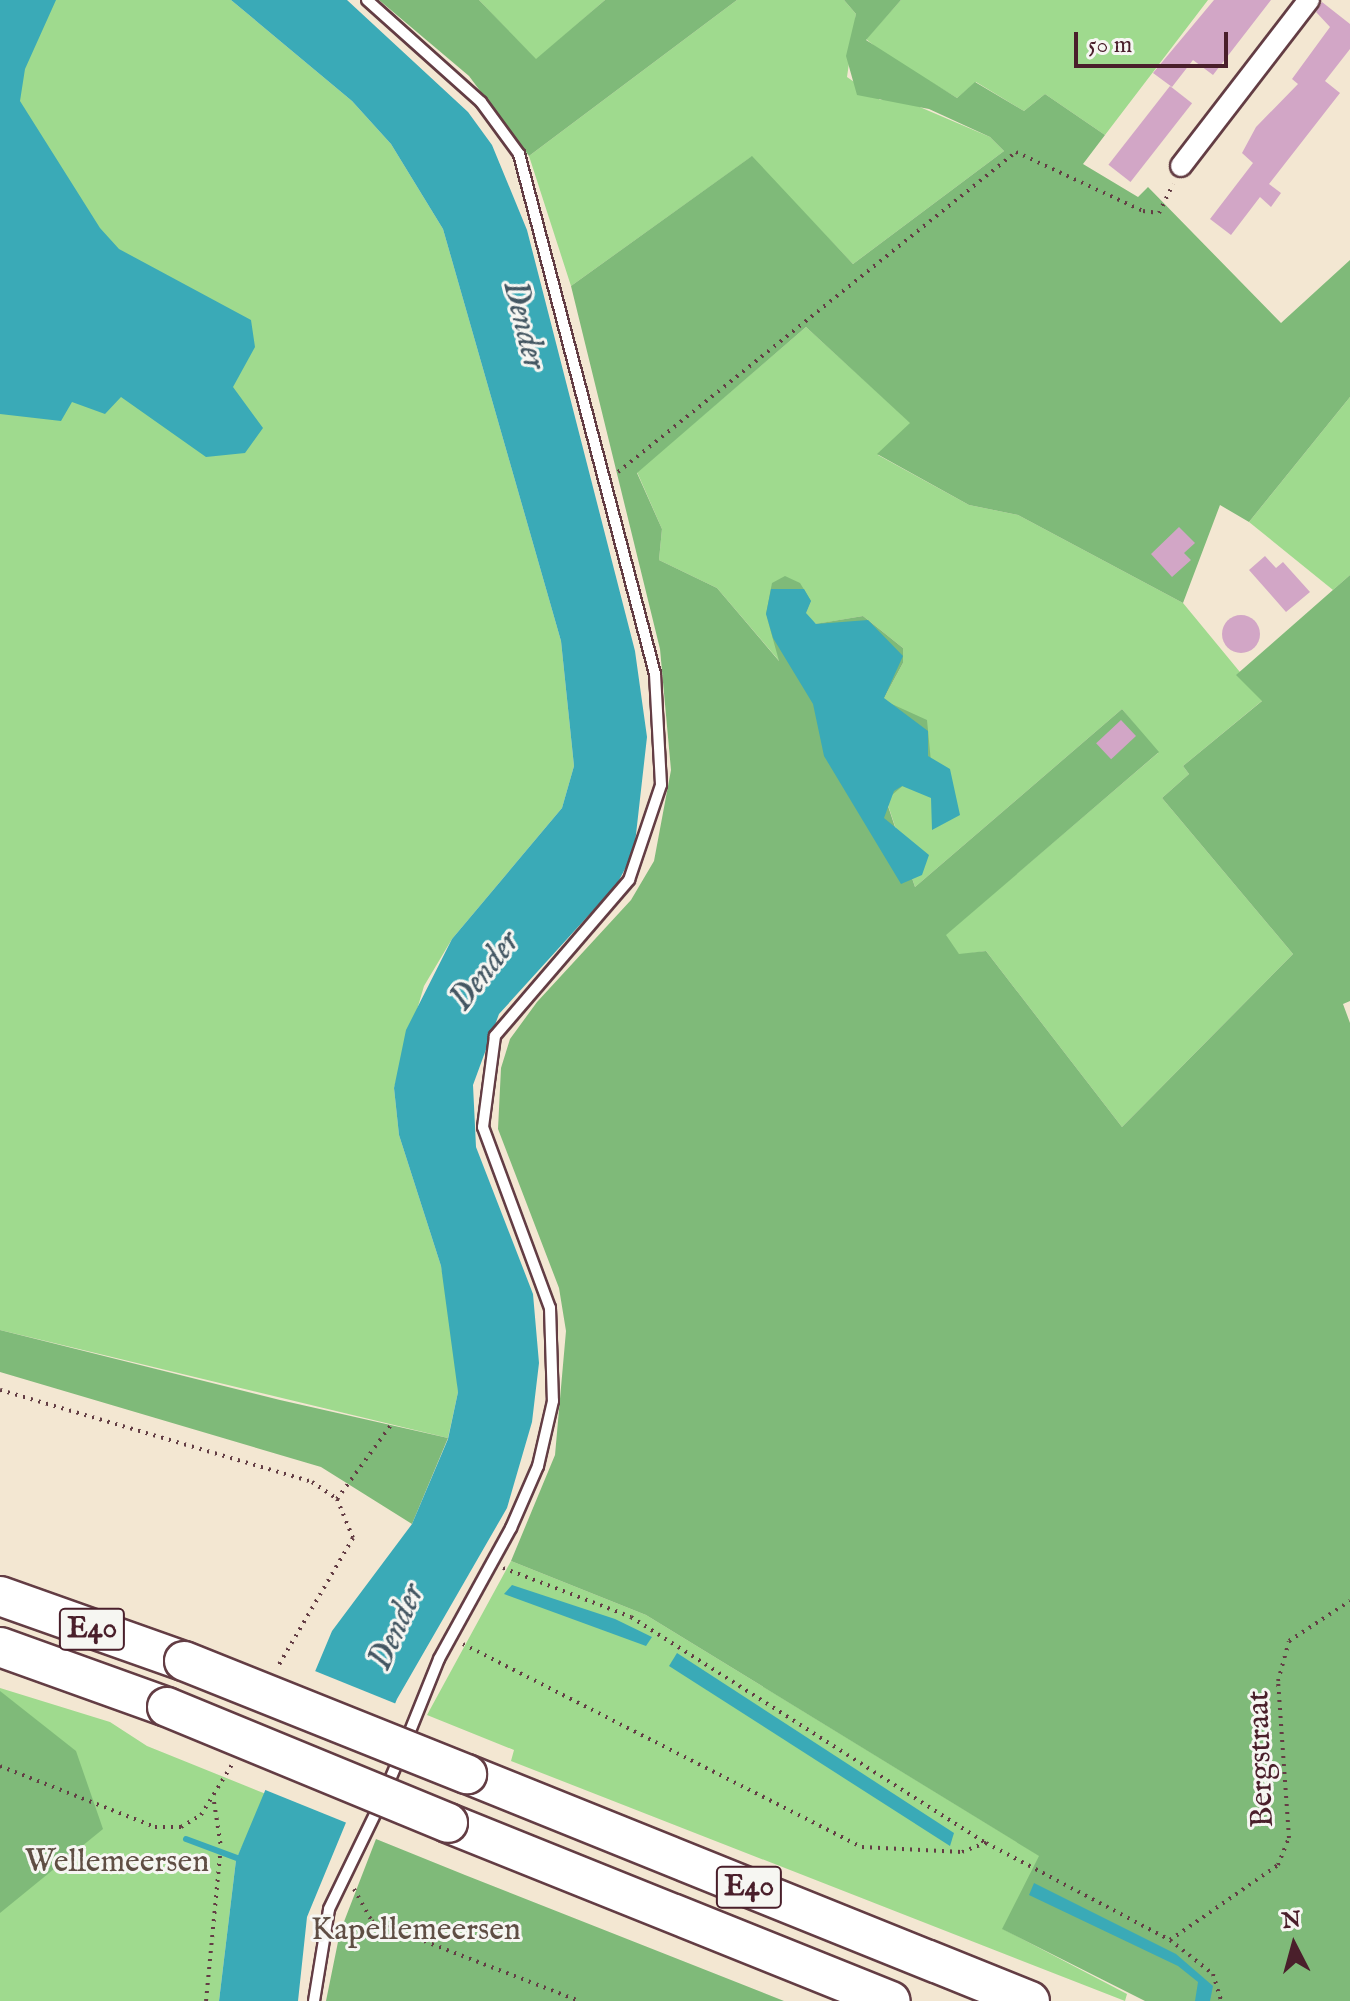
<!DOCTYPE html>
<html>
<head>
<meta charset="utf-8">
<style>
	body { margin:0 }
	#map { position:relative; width:1350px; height:2001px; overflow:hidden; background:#f3e7d2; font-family:"IM FELL English",serif }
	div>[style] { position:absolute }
	.green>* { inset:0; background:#9fda8e }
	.forest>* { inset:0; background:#7fba79 }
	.water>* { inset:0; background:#3aaab7 }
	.pier>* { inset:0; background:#f3e7d2; transform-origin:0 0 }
	.stream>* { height:6px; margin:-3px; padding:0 3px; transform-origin:3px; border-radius:3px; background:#3aaab7 }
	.building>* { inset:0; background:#d2a6c6; transform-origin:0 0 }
	.round { border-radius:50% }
	.path>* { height:4px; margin-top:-2px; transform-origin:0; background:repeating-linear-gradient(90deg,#633d44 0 2px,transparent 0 8px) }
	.roads { filter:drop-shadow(2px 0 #633d44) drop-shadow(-2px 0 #633d44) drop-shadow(0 2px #633d44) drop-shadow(0 -2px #633d44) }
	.lane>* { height:10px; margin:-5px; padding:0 5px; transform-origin:5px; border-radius:5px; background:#fff }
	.street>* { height:20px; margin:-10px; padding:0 10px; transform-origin:10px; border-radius:10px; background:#fff }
	.highway>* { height:38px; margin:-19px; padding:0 19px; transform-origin:19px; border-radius:19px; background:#fff }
	.bridges { filter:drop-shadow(2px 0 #633d44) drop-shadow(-2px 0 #633d44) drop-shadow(0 2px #633d44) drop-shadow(0 -2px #633d44) }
	.highway-bridge>* { height:38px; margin:-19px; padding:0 19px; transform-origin:19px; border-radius:19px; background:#fff }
	span { translate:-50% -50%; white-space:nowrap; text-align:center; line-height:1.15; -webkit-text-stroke:6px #f6f6f2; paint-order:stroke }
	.shield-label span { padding:2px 6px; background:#f6f6f2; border:2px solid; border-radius:6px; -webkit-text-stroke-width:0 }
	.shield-label { font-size:30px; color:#4a1f2b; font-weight:700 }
	.street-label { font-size:32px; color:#4a1f2b }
	.park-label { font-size:32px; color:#5f4e44 }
	.water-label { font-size:34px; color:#445763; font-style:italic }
	.north { position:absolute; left:1254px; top:1905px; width:80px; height:80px; -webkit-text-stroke:6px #f6f6f2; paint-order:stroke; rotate:354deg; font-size:22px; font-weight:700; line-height:32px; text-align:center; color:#4a1f2b }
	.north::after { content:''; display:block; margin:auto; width:28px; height:36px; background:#4a1f2b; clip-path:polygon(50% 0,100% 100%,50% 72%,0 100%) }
	.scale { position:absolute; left:1074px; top:32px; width:154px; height:36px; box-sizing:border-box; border:4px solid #4a1f2b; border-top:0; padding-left:10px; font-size:24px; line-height:28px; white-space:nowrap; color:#4a1f2b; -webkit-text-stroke:6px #f6f6f2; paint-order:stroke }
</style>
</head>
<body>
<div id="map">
	<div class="green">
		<div style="clip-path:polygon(0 0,231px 0,352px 101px,391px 144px,443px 229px,561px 641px,574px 766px,562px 808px,452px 939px,424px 986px,394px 1088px,399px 1135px,441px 1266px,456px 1344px,458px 1392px,448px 1438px,0 1330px)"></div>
		<div style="clip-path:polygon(479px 0,605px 0,536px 60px)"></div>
		<div style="clip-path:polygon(737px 0,844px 0,856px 14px,847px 77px,880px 100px,901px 99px,990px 137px,1004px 151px,853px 264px,751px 157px,571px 286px,529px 156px)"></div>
		<div style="clip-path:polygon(901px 0,1208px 0,1105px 135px,1045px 94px,1024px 111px,976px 82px,957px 98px,883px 53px,866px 39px)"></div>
		<div style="clip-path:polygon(806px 327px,911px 423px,878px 455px,969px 505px,1018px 515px,1183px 603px,1263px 700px,1183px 766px,1189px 774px,1162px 798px,1293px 954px,1122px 1127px,986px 951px,959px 955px,945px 935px,1158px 753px,1122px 709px,915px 887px,886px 799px,883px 700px,903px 663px,903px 648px,863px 616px,816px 624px,805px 615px,811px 601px,766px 614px,781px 663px,717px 588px,659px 560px,662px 529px,637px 472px)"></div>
		<div style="clip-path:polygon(1350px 397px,1350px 575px,1333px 590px,1249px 522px)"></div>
		<div style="clip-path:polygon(511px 1561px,646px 1615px,1040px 1856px,1003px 1929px,1127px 1994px,1125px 2001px,511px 1761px,514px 1750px,427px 1715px)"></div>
		<div style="clip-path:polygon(0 1688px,110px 1722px,147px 1746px,266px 1794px,236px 1860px,219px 2001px,0 2001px)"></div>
	</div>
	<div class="forest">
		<div style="clip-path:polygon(379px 0,479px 0,536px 59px,605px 0,737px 0,529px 156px,469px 76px)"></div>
		<div style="clip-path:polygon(844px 0,901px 0,866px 40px,957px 98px,975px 82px,1024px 111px,1045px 94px,1105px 135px,1083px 164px,1138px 197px,1148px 187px,1281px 323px,1350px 260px,1350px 397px,1249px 522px,1220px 505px,1183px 603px,1018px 515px,969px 505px,877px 454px,910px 423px,806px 327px,637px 473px,662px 529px,659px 560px,717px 588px,779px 661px,766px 614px,772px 583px,785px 576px,800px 583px,811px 601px,805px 615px,815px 624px,863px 616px,903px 648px,903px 663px,883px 700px,927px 720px,931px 762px,886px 800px,915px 887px,1122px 709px,1159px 752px,946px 935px,959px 954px,986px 951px,1122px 1127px,1293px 954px,1162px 798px,1189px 774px,1183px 766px,1262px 701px,1236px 675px,1350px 575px,1350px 1001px,1343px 1004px,1350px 1023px,1350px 2001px,1145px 2001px,1002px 1929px,1039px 1856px,646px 1615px,511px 1561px,555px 1455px,566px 1331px,559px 1288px,498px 1129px,501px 1068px,510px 1039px,537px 1002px,631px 900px,654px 861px,671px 770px,660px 649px,571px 286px,752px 156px,853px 264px,1004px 151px,990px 137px,929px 109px,857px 95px,846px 56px,856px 14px)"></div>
		<div style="clip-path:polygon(0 1330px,280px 1400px,448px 1438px,412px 1524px,321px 1467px,0 1372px)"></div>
		<div style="clip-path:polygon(0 1691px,76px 1751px,103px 1829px,0 1913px)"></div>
		<div style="clip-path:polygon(376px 1839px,465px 1875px,784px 2001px,326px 2001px,340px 1932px)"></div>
	</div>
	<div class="water">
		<div style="clip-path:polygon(0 0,56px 0,25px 69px,20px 101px,100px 228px,119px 249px,251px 320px,255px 347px,233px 387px,263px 428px,245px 453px,206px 457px,121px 397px,105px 414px,72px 402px,61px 421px,0 414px)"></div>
		<div style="clip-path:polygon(231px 0,347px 0,468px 112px,492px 145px,527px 230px,635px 651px,647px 737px,634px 852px,617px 884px,499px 1014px,473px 1085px,476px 1147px,533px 1294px,539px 1363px,532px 1422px,507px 1508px,397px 1699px,307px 1917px,298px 2001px,219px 2001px,236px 1860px,332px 1631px,412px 1524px,448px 1439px,458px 1392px,441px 1266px,399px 1135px,394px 1088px,406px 1030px,452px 939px,562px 808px,574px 766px,561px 641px,443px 229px,391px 144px,352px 101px)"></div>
		<div style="clip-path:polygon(771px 589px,804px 589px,811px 601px,806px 613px,816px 624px,868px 620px,903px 656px,884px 698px,928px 731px,928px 756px,950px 769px,960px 815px,932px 830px,931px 798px,902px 786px,894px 791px,884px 818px,929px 855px,922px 875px,901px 884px,824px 756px,813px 704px,773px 638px,766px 614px)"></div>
		<div style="clip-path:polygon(512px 1585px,615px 1619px,652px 1637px,646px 1646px,504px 1594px)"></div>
		<div style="clip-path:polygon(677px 1653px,954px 1833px,950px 1846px,669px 1666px)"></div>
		<div style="clip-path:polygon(1034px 1883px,1176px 1954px,1213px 1986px,1210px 2001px,1195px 2001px,1198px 1982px,1178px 1966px,1029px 1895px)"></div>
	</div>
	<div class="pier">
		<div style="left:310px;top:1669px;width:96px;height:129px;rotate:22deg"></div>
	</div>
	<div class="stream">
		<div style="left:186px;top:1839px;width:54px;rotate:20.4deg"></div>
	</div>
	<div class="building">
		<div style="clip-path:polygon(1214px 0,1271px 0,1213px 75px,1193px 60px,1172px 87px,1153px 73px)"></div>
		<div style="clip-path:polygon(1322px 2px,1350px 24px,1350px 49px,1325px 81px,1340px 93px,1269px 184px,1281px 193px,1271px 207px,1260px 197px,1231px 235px,1210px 219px,1253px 163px,1242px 153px,1256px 127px,1298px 84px,1292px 79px,1330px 27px,1316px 12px)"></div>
		<div style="left:1170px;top:86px;width:28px;height:100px;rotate:38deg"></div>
		<div style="clip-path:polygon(1179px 527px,1195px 543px,1184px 553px,1191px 560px,1172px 577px,1151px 554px)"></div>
		<div style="clip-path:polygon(1265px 556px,1276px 568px,1283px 562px,1310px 592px,1286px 612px,1249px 570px)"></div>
		<div class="round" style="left:1222px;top:615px;width:38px;height:38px"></div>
		<div style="left:1121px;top:720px;width:22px;height:34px;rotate:47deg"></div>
	</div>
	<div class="path">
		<div style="left:618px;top:472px;width:511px;rotate:-38.8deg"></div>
		<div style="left:1016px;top:152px;width:140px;rotate:24.9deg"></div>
		<div style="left:1143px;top:211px;width:16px;rotate:7deg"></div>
		<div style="left:1159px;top:213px;width:32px;rotate:-64deg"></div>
		<div style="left:0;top:1390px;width:325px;rotate:16.4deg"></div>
		<div style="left:312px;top:1482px;width:30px;rotate:34deg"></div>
		<div style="left:337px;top:1499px;width:42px;rotate:67.7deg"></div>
		<div style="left:353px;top:1538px;width:151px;rotate:120.3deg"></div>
		<div style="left:337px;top:1499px;width:92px;rotate:-53.9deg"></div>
		<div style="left:503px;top:1568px;width:137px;rotate:20.9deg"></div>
		<div style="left:631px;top:1617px;width:421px;rotate:32.5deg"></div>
		<div style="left:986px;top:1843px;width:208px;rotate:27.8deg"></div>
		<div style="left:1170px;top:1940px;width:55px;rotate:38.3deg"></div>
		<div style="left:1213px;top:1974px;width:28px;rotate:73deg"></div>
		<div style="left:463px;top:1644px;width:448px;rotate:27deg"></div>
		<div style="left:862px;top:1847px;width:100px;rotate:2.9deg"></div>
		<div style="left:962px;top:1852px;width:26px;rotate:-21deg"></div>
		<div style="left:0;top:1766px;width:167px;rotate:21.5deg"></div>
		<div style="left:155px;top:1827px;width:26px"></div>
		<div style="left:181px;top:1827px;width:23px;rotate:-31deg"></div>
		<div style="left:201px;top:1815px;width:61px;rotate:-58.4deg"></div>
		<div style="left:214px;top:1802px;width:46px;rotate:81.2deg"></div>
		<div style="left:354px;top:1889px;width:37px;rotate:61deg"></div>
		<div style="left:372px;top:1921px;width:222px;rotate:21.1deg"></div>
		<div style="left:1170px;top:1940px;width:131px;rotate:-34.8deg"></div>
		<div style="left:1278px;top:1865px;width:29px;rotate:-68deg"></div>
		<div style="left:1289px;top:1838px;width:157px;rotate:-94deg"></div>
		<div style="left:1278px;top:1681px;width:41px;rotate:-74.6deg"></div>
		<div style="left:1289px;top:1641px;width:73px;rotate:-33.3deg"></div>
		<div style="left:206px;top:2001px;width:147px;rotate:-84.5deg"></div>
	</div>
	<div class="roads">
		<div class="lane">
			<div style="left:367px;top:0;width:153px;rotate:41.8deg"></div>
			<div style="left:481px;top:102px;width:64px;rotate:53.8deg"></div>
			<div style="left:519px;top:154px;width:537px;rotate:75.34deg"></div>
			<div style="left:655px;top:674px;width:111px;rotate:86.9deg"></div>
			<div style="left:661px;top:785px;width:100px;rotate:108.6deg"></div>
			<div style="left:629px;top:880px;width:206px;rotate:130.7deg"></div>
			<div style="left:495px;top:1036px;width:92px;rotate:97.5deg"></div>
			<div style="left:483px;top:1127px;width:193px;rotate:69.7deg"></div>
			<div style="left:550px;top:1308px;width:93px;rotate:88.2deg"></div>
			<div style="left:553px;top:1401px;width:67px;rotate:103deg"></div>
			<div style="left:538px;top:1466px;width:68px;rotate:113.5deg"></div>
			<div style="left:511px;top:1528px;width:149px;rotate:118.8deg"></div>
			<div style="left:439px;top:1659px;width:88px;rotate:111.9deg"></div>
			<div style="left:386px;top:1789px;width:36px;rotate:-67deg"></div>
			<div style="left:314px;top:2001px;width:93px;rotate:-80.7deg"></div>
			<div style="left:329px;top:1909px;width:117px;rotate:-64.1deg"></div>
		</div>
		<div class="street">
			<div style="left:1181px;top:166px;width:210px;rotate:-52.4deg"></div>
		</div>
		<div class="highway">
			<div style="left:0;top:1596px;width:195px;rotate:19.5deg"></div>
			<div style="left:0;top:1647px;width:177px;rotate:19.8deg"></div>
			<div style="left:467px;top:1774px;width:607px;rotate:21.96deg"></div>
			<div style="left:448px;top:1823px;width:477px;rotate:21.9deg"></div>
		</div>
	</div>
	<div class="bridges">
		<div class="highway-bridge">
			<div style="left:184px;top:1661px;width:305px;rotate:21.8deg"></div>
			<div style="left:167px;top:1707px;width:304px;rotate:22.4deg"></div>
		</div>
	</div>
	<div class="shield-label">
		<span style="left:92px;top:1629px">E40</span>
		<span style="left:749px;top:1887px">E40</span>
	</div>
	<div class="street-label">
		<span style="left:1262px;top:1759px;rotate:-92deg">Bergstraat</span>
	</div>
	<div class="park-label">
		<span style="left:117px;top:1863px">Wellemeersen</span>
		<span style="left:416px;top:1931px">Kapellemeersen</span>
	</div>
	<div class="water-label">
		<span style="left:524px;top:325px;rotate:76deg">Dender</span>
		<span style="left:485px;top:971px;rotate:-52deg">Dender</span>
		<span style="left:397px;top:1627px;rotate:-66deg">Dender</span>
	</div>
	<div class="north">N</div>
	<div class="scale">50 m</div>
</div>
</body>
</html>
